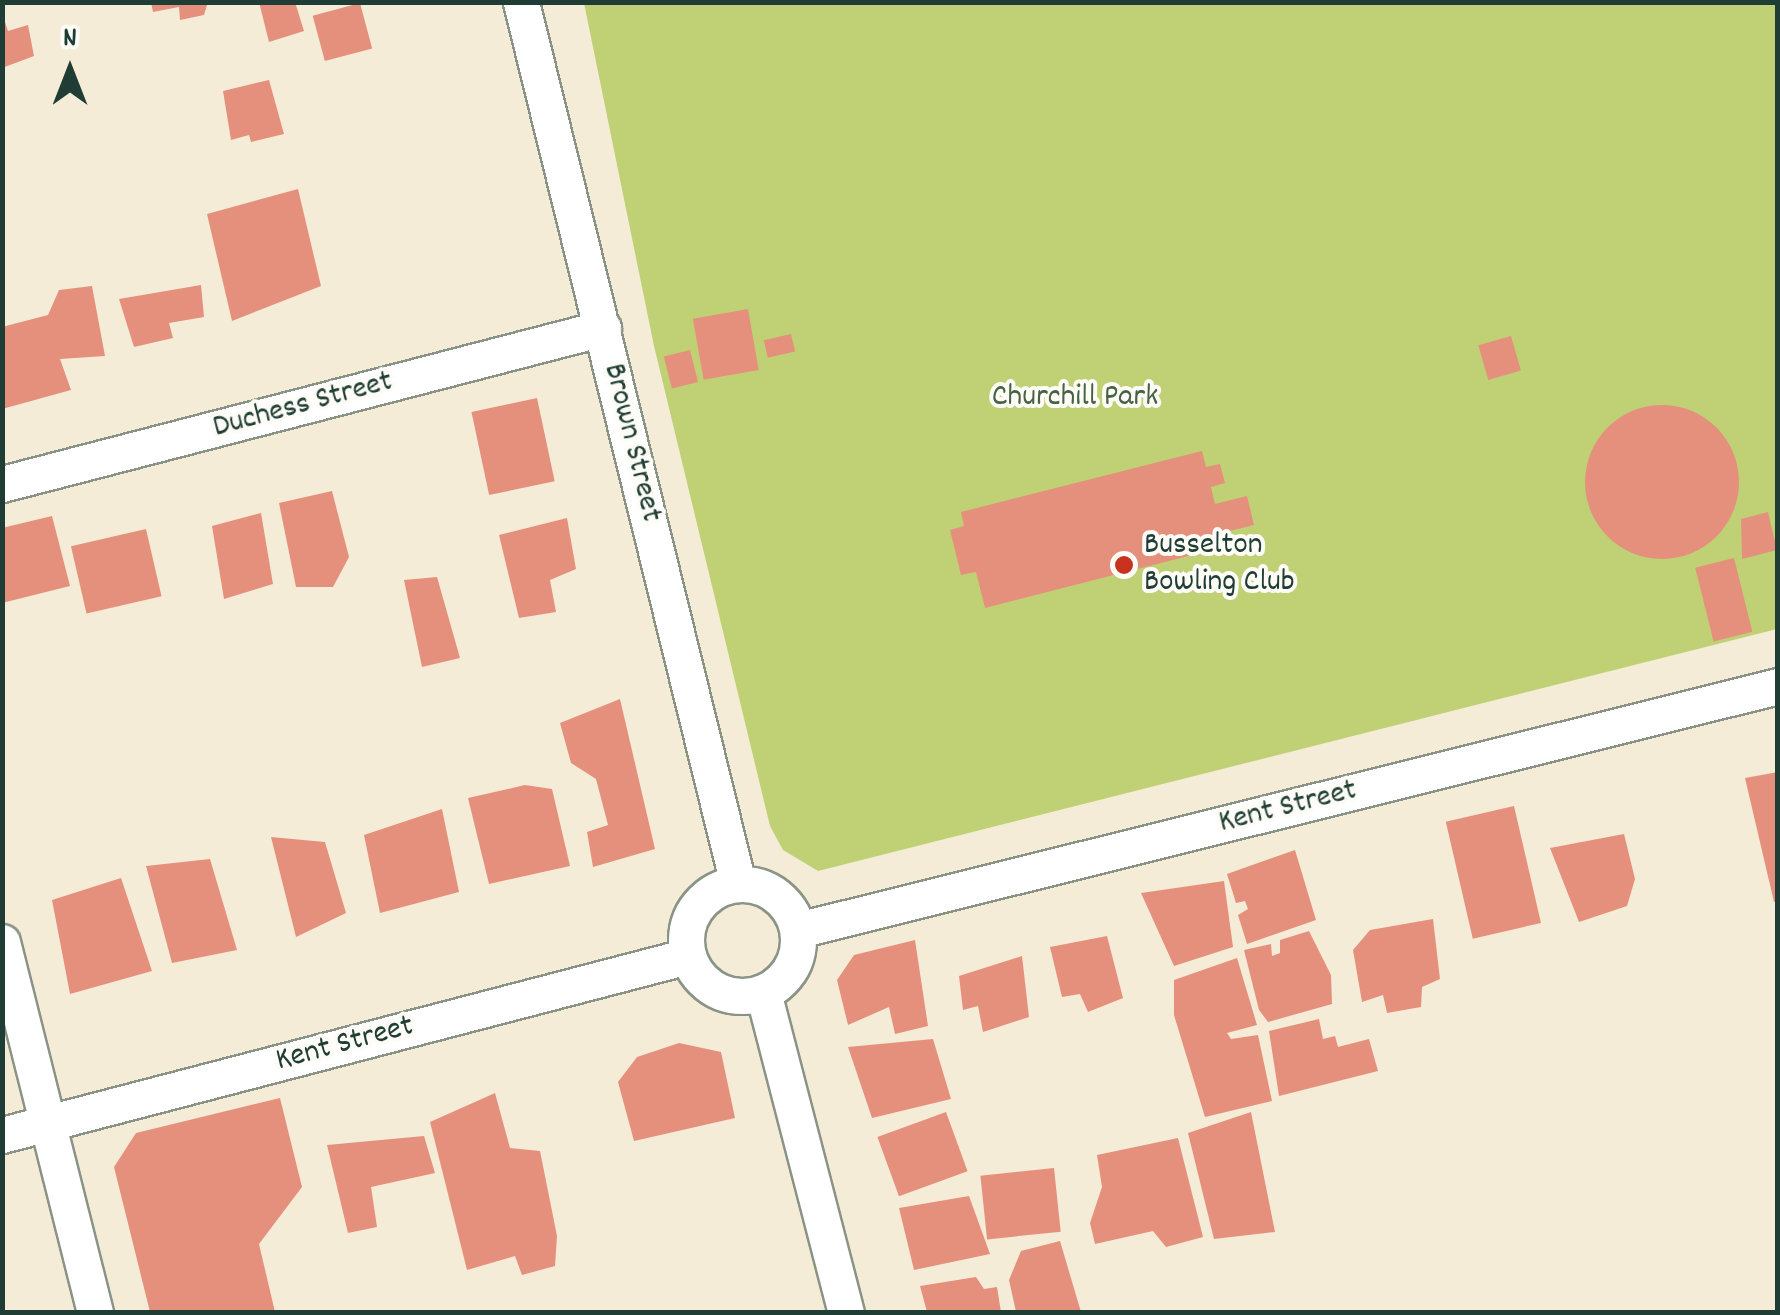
<!DOCTYPE html>
<html>
<head>
<meta charset="utf-8">
<style>
	body { margin:0 }
	#map { position:relative; width:1780px; height:1315px; overflow:hidden; background:#f4ecd7; font-family:Dekko,sans-serif }
	div>[style] { position:absolute }
	.green>* { inset:0; background:#bfd174 }
	.building>* { inset:0; background:#e5907d; transform-origin:0 0 }
	.round { border-radius:50% }
	.roads { filter:drop-shadow(2px 0 #8a9486) drop-shadow(-2px 0 #8a9486) drop-shadow(0 2px #8a9486) drop-shadow(0 -2px #8a9486) }
	.minor>* { height:35px; margin:-17.5px; padding:0 17.5px; transform-origin:17.5px; border-radius:17.5px; background:#fff }
	.minor>.ring { margin:-17.5px; padding:0; box-sizing:content-box; background:none; border:35px solid #fff; border-radius:50% }
	.dots>* { width:28px; height:28px; translate:-50% -50%; box-sizing:border-box; border:5px solid #fdfcf7; border-radius:50% }
	span { translate:-50% -50%; white-space:nowrap; text-align:center; line-height:1.15; -webkit-text-stroke:8px #fdfcf7; paint-order:stroke }
	.park-label { font-size:32px; color:#476244 }
	.street-label { font-size:32px; color:#1f3d34 }
	.poi-label { font-size:32px; color:#1f3d34 }
	.left { translate:0 -50%; text-align:left }
	.frame { position:absolute; inset:0; border:5px solid #1f3d34; pointer-events:none }
	.north { position:absolute; left:20px; top:20px; width:100px; height:100px; -webkit-text-stroke:8px #fdfcf7; paint-order:stroke; rotate:0deg; font-size:28px; font-weight:700; line-height:40px; text-align:center; color:#1f3d34 }
	.north::after { content:''; display:block; margin:auto; width:35px; height:45px; background:#1f3d34; clip-path:polygon(50% 0,100% 100%,50% 72%,0 100%) }
</style>
</head>
<body>
<div id="map">
	<div class="green">
		<div style="clip-path:polygon(584px 3px,1777px 3px,1777px 629px,818px 871px,783px 850px,770px 826px,654px 346px)"></div>
	</div>
	<div class="building">
		<div style="clip-path:polygon(151px 2px,208px 2px,204px 15px,180px 20px,179px 7px,153px 12px)"></div>
		<div style="clip-path:polygon(259px 2px,295px 2px,304px 31px,269px 42px)"></div>
		<div style="left:360px;top:3px;width:47px;height:49px;rotate:75deg"></div>
		<div style="clip-path:polygon(2px 13px,8px 31px,28px 25px,34px 56px,2px 68px)"></div>
		<div style="clip-path:polygon(269px 80px,284px 134px,251px 142px,249px 135px,231px 140px,223px 91px)"></div>
		<div style="clip-path:polygon(298px 189px,321px 286px,232px 321px,207px 214px)"></div>
		<div style="clip-path:polygon(201px 285px,204px 317px,169px 323px,173px 338px,134px 347px,119px 299px)"></div>
		<div style="clip-path:polygon(92px 286px,105px 356px,60px 359px,71px 390px,2px 409px,2px 327px,48px 315px,59px 290px)"></div>
		<div style="left:748px;top:309px;width:62px;height:56px;rotate:80deg"></div>
		<div style="left:791px;top:334px;width:18px;height:28px;rotate:77deg"></div>
		<div style="left:1511px;top:336px;width:36px;height:34px;rotate:74deg"></div>
		<div style="left:690px;top:350px;width:33px;height:27px;rotate:76deg"></div>
		<div style="left:537px;top:398px;width:85px;height:67px;rotate:78deg"></div>
		<div class="round" style="left:1585px;top:405px;width:154px;height:154px"></div>
		<div style="clip-path:polygon(1202px 451px,1206px 467px,1220px 464px,1225px 483px,1211px 487px,1215px 504px,1247px 496px,1254px 525px,1205px 537px,1208px 551px,985px 608px,976px 572px,961px 575px,950px 530px,964px 526px,961px 512px)"></div>
		<div style="clip-path:polygon(332px 491px,349px 557px,333px 587px,296px 587px,279px 503px)"></div>
		<div style="clip-path:polygon(1768px 512px,1777px 550px,1742px 559px,1741px 519px)"></div>
		<div style="clip-path:polygon(261px 513px,273px 584px,224px 599px,212px 526px)"></div>
		<div style="clip-path:polygon(52px 516px,70px 586px,2px 603px,2px 528px)"></div>
		<div style="clip-path:polygon(567px 518px,576px 569px,550px 580px,556px 612px,519px 618px,499px 535px)"></div>
		<div style="left:146px;top:529px;width:69px;height:77px;rotate:77deg"></div>
		<div style="left:1734px;top:558px;width:76px;height:40px;rotate:76deg"></div>
		<div style="clip-path:polygon(437px 577px,460px 658px,422px 667px,404px 580px)"></div>
		<div style="clip-path:polygon(620px 699px,655px 849px,593px 867px,587px 832px,608px 825px,596px 779px,571px 763px,560px 723px)"></div>
		<div style="clip-path:polygon(1778px 772px,1778px 901px,1774px 902px,1745px 778px)"></div>
		<div style="clip-path:polygon(525px 785px,552px 789px,570px 866px,489px 884px,468px 798px)"></div>
		<div style="left:1514px;top:806px;width:120px;height:70px;rotate:77deg"></div>
		<div style="clip-path:polygon(442px 809px,459px 892px,380px 913px,364px 835px)"></div>
		<div style="clip-path:polygon(1624px 834px,1635px 879px,1627px 906px,1579px 922px,1550px 848px)"></div>
		<div style="clip-path:polygon(271px 837px,325px 842px,346px 913px,296px 937px)"></div>
		<div style="clip-path:polygon(1295px 850px,1316px 920px,1247px 944px,1238px 915px,1248px 909px,1245px 901px,1236px 903px,1227px 874px)"></div>
		<div style="clip-path:polygon(210px 859px,237px 950px,172px 963px,146px 866px)"></div>
		<div style="clip-path:polygon(121px 878px,152px 971px,70px 994px,52px 900px)"></div>
		<div style="clip-path:polygon(1224px 881px,1233px 947px,1174px 966px,1141px 893px)"></div>
		<div style="clip-path:polygon(1433px 919px,1440px 979px,1422px 987px,1421px 1007px,1387px 1013px,1383px 995px,1362px 1002px,1353px 950px,1370px 930px)"></div>
		<div style="clip-path:polygon(1309px 931px,1331px 975px,1332px 1004px,1268px 1022px,1259px 1010px,1244px 950px,1271px 944px,1272px 956px,1280px 953px,1280px 940px)"></div>
		<div style="clip-path:polygon(1107px 936px,1123px 998px,1088px 1012px,1080px 994px,1062px 997px,1050px 947px)"></div>
		<div style="clip-path:polygon(915px 940px,928px 1026px,895px 1034px,889px 1007px,848px 1025px,837px 980px,854px 955px)"></div>
		<div style="clip-path:polygon(1022px 956px,1029px 1017px,983px 1032px,978px 1006px,963px 1010px,959px 976px)"></div>
		<div style="clip-path:polygon(1237px 958px,1257px 1025px,1227px 1033px,1231px 1039px,1258px 1035px,1272px 1101px,1205px 1117px,1174px 1015px,1174px 980px)"></div>
		<div style="clip-path:polygon(1319px 1019px,1323px 1039px,1335px 1036px,1338px 1047px,1369px 1039px,1378px 1071px,1279px 1096px,1269px 1031px)"></div>
		<div style="clip-path:polygon(933px 1039px,951px 1099px,872px 1118px,848px 1047px)"></div>
		<div style="clip-path:polygon(679px 1043px,721px 1052px,735px 1118px,634px 1141px,618px 1082px,637px 1057px)"></div>
		<div style="clip-path:polygon(495px 1093px,510px 1148px,540px 1151px,557px 1236px,555px 1266px,522px 1275px,515px 1256px,467px 1270px,430px 1122px)"></div>
		<div style="clip-path:polygon(280px 1098px,302px 1187px,259px 1244px,275px 1312px,150px 1312px,114px 1167px,136px 1133px)"></div>
		<div style="left:946px;top:1112px;width:63px;height:73px;rotate:70deg"></div>
		<div style="clip-path:polygon(1251px 1112px,1275px 1232px,1214px 1239px,1188px 1133px)"></div>
		<div style="clip-path:polygon(424px 1136px,435px 1173px,371px 1187px,377px 1227px,348px 1233px,327px 1145px)"></div>
		<div style="clip-path:polygon(1178px 1138px,1203px 1237px,1166px 1247px,1153px 1231px,1095px 1244px,1090px 1223px,1102px 1187px,1097px 1155px)"></div>
		<div style="left:1054px;top:1168px;width:64px;height:74px;rotate:84deg"></div>
		<div style="clip-path:polygon(969px 1196px,990px 1254px,914px 1270px,899px 1208px)"></div>
		<div style="clip-path:polygon(1060px 1241px,1081px 1312px,1016px 1312px,1009px 1280px,1021px 1251px)"></div>
		<div style="clip-path:polygon(976px 1277px,984px 1289px,997px 1287px,1001px 1312px,927px 1312px,920px 1286px)"></div>
	</div>
	<div class="roads">
		<div class="minor">
			<div style="left:521px;top:2px;width:908px;rotate:76.18deg"></div>
			<div style="left:2px;top:484px;width:621px;rotate:-14.55deg"></div>
			<div class="ring" style="left:686px;top:884px;width:77px;height:77px"></div>
			<div style="left:798px;top:930px;width:1010px;rotate:-13.98deg"></div>
			<div style="left:2px;top:942px;width:382px;rotate:75.9deg"></div>
			<div style="left:763px;top:992px;width:331px;rotate:75.5deg"></div>
			<div style="left:2px;top:1135px;width:709px;rotate:-14.62deg"></div>
		</div>
	</div>
	<div class="dots">
		<div style="left:1124px;top:565px;background:#c8321e"></div>
	</div>
	<div class="park-label">
		<span style="left:1075px;top:398px">Churchill Park</span>
	</div>
	<div class="street-label">
		<span style="left:303px;top:406px;rotate:-15deg">Duchess Street</span>
		<span style="left:631px;top:443px;rotate:76deg">Brown Street</span>
		<span style="left:1288px;top:808px;rotate:-14deg">Kent Street</span>
		<span style="left:345px;top:1045px;rotate:-15deg">Kent Street</span>
	</div>
	<div class="poi-label">
		<span class="left" style="left:1144px;top:565px">Busselton<br>Bowling Club</span>
	</div>
	<div class="frame"></div>
	<div class="north">N</div>
</div>
</body>
</html>
